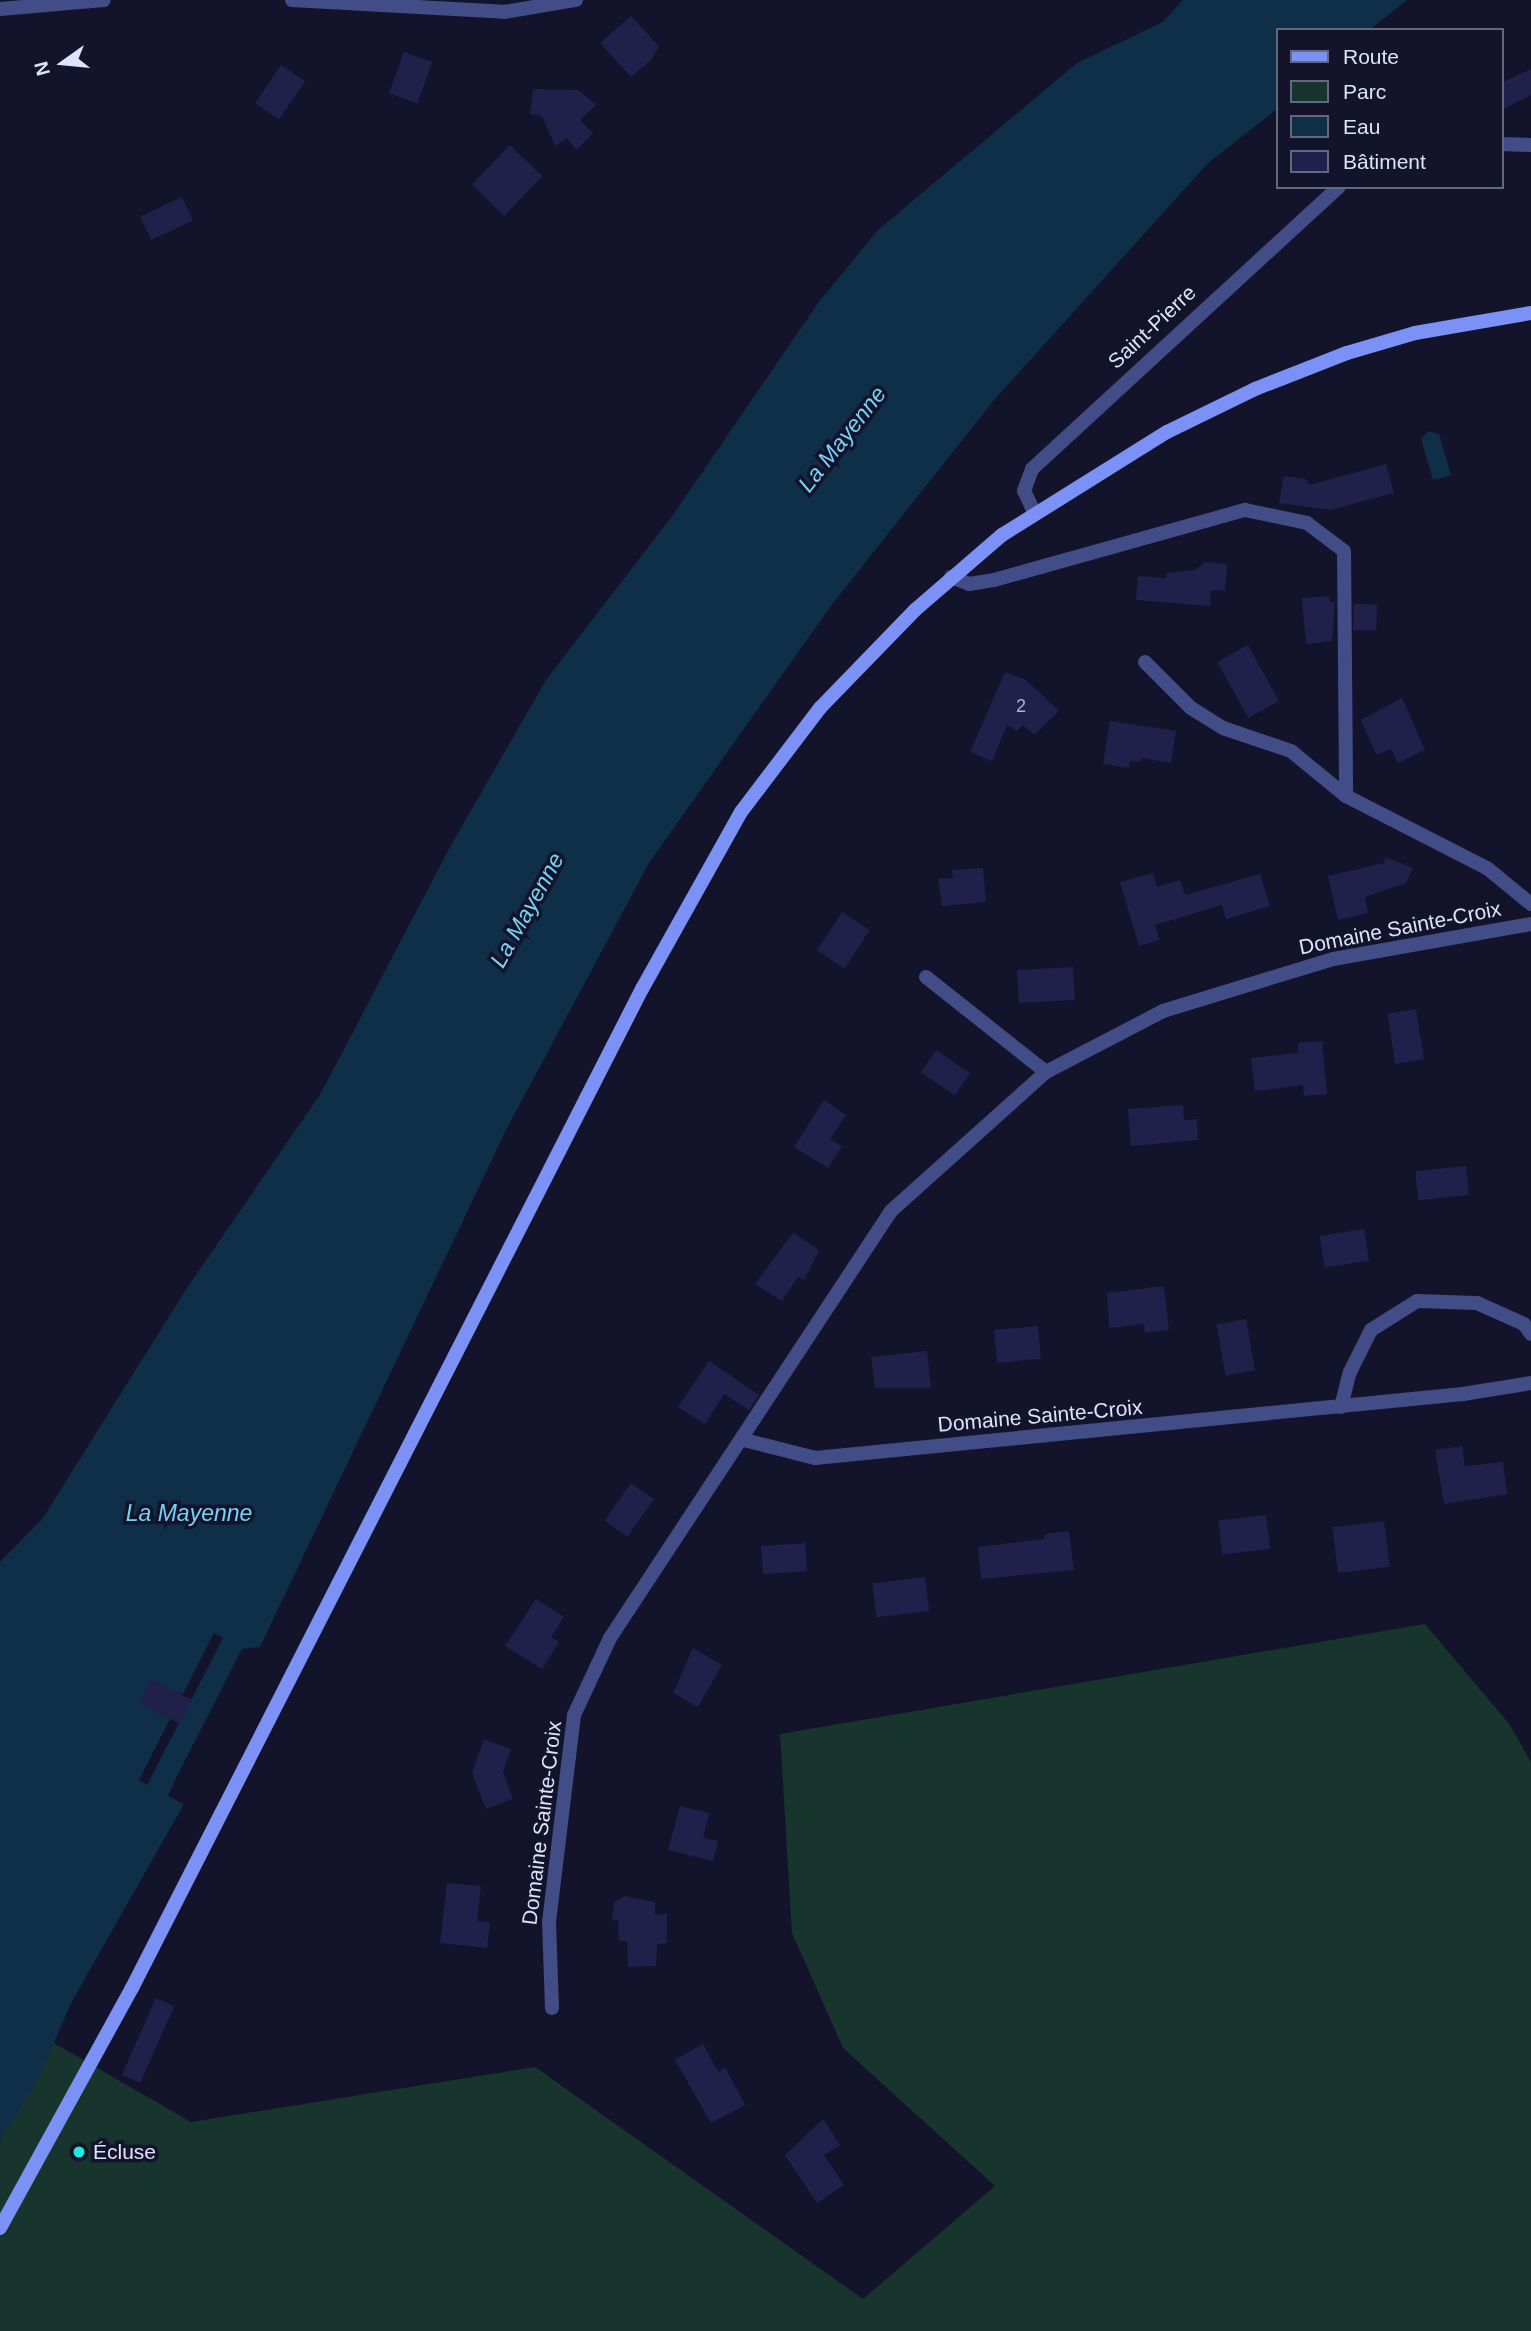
<!DOCTYPE html>
<html>
<head>
<meta charset="utf-8">
<style>
	body { margin:0 }
	#map { position:relative; width:1531px; height:2331px; overflow:hidden; background:#13142b; font-family:Arial,sans-serif }
	div>[style] { position:absolute }
	.green>* { inset:0; background:#17342d }
	.water>* { inset:0; background:#0f2f48 }
	.building>* { inset:0; background:#21204a; transform-origin:0 0 }
	.street>* { height:14px; margin:-7px; padding:0 7px; transform-origin:7px; border-radius:7px; background:#424c86 }
	.secondary>* { height:14px; margin:-7px; padding:0 7px; transform-origin:7px; border-radius:7px; background:#7c91f6 }
	.dots>* { width:19px; height:19px; translate:-50% -50%; box-sizing:border-box; border:4px solid #13142b; border-radius:50% }
	span { translate:-50% -50%; white-space:nowrap; text-align:center; line-height:1.15; -webkit-text-stroke:7px #13142b; paint-order:stroke }
	.number-label { font-size:18px; color:#b0b1d0 }
	.number-label span { -webkit-text-stroke-width:0 }
	.street-label { font-size:21px; color:#dfe1fd }
	.poi-label { font-size:21px; color:#dfe1fd }
	.left { translate:0 -50%; text-align:left }
	.water-label { font-size:23px; color:#74d3f6; font-style:italic }
	.legend { position:absolute; left:1276px; top:28px; width:228px; height:161px; box-sizing:border-box; background:#13142b; border:2px solid #65667f; margin:0; padding:9px 12px; list-style:none; font-size:21px; color:#dfe1fd }
	.legend li { display:flex; align-items:center; gap:14px; height:35px }
	.legend b { width:35px; border:2px solid #65667f }
	.north { position:absolute; left:28px; top:28px; width:70px; height:70px; -webkit-text-stroke:5px #13142b; paint-order:stroke; rotate:255deg; font-size:19px; font-weight:700; line-height:28px; text-align:center; color:#dfe1fd }
	.north::after { content:''; display:block; margin:auto; width:24px; height:32px; background:#dfe1fd; clip-path:polygon(50% 0,100% 100%,50% 72%,0 100%) }
</style>
</head>
<body>
<div id="map">
	<div class="green">
		<div style="clip-path:polygon(1425px 1624px,1510px 1725px,1531px 1762px,1531px 2331px,0 2331px,0 2142px,52px 2042px,191px 2122px,535px 2067px,863px 2299px,995px 2186px,843px 2048px,792px 1933px,780px 1734px)"></div>
	</div>
	<div class="water">
		<div style="clip-path:polygon(evenodd,1183px 0,1407px 0,1369px 30px,1277px 30px,1277px 109px,1208px 163px,994px 400px,830px 607px,649px 863px,507px 1128px,260px 1647px,242px 1649px,174px 1782px,168px 1796px,184px 1804px,71px 2003px,39px 2078px,0 2141px,0 1562px,43px 1518px,185px 1291px,321px 1093px,450px 847px,546px 680px,673px 515px,818px 303px,878px 230px,1077px 63px,1163px 22px,1183px 0,214px 1633px,223px 1638px,147px 1785px,139px 1780px,170px 1719px,163px 1715px,175px 1691px,183px 1694px,214px 1633px)"></div>
		<div style="clip-path:polygon(1428px 431px,1439px 434px,1451px 475px,1433px 480px,1421px 439px)"></div>
	</div>
	<div class="building">
		<div style="clip-path:polygon(631px 16px,659px 46px,651px 60px,631px 77px,600px 43px)"></div>
		<div style="left:404px;top:52px;width:30px;height:44px;rotate:20deg"></div>
		<div style="left:281px;top:65px;width:29px;height:46px;rotate:34deg"></div>
		<div style="clip-path:polygon(1531px 69px,1531px 95px,1501px 110px,1501px 83px)"></div>
		<div style="clip-path:polygon(533px 89px,578px 90px,596px 105px,580px 120px,593px 133px,576px 150px,567px 138px,555px 146px,542px 116px,530px 114px)"></div>
		<div style="left:510px;top:145px;width:45px;height:55px;rotate:44deg"></div>
		<div style="left:182px;top:197px;width:26px;height:46px;rotate:65deg"></div>
		<div style="clip-path:polygon(1386px 464px,1394px 493px,1330px 510px,1279px 503px,1284px 476px,1306px 479px,1309px 485px)"></div>
		<div style="clip-path:polygon(1205px 562px,1227px 564px,1225px 591px,1211px 590px,1210px 606px,1136px 600px,1138px 576px,1166px 578px,1167px 573px,1195px 570px)"></div>
		<div style="clip-path:polygon(1329px 596px,1330px 602px,1335px 602px,1332px 641px,1306px 644px,1302px 598px)"></div>
		<div style="left:1354px;top:604px;width:23px;height:26px;rotate:2deg"></div>
		<div style="left:1248px;top:645px;width:64px;height:35px;rotate:61deg"></div>
		<div style="clip-path:polygon(1005px 672px,1026px 680px,1059px 711px,1034px 735px,1023px 725px,1017px 731px,1007px 725px,992px 761px,970px 752px)"></div>
		<div style="clip-path:polygon(1402px 698px,1425px 750px,1398px 763px,1391px 749px,1376px 755px,1361px 720px)"></div>
		<div style="clip-path:polygon(1110px 721px,1176px 731px,1171px 763px,1141px 758px,1140px 762px,1129px 761px,1129px 768px,1103px 764px)"></div>
		<div style="clip-path:polygon(1385px 857px,1413px 868px,1406px 883px,1365px 897px,1368px 913px,1338px 920px,1328px 876px,1384px 863px)"></div>
		<div style="clip-path:polygon(983px 868px,986px 902px,942px 906px,938px 879px,953px 878px,952px 870px)"></div>
		<div style="clip-path:polygon(1153px 873px,1157px 887px,1180px 880px,1185px 895px,1260px 874px,1270px 906px,1226px 919px,1222px 905px,1155px 925px,1159px 940px,1139px 946px,1120px 882px)"></div>
		<div style="left:842px;top:912px;width:33px;height:46px;rotate:33deg"></div>
		<div style="left:1073px;top:967px;width:33px;height:56px;rotate:87deg"></div>
		<div style="left:1416px;top:1009px;width:51px;height:29px;rotate:81deg"></div>
		<div style="clip-path:polygon(1322px 1041px,1327px 1094px,1304px 1096px,1303px 1085px,1255px 1091px,1251px 1058px,1298px 1053px,1298px 1043px)"></div>
		<div style="left:936px;top:1050px;width:41px;height:27px;rotate:34deg"></div>
		<div style="clip-path:polygon(824px 1100px,846px 1115px,830px 1139px,842px 1146px,828px 1168px,794px 1147px)"></div>
		<div style="clip-path:polygon(1183px 1105px,1184px 1120px,1197px 1119px,1198px 1140px,1131px 1146px,1128px 1109px)"></div>
		<div style="left:1466px;top:1166px;width:29px;height:51px;rotate:84deg"></div>
		<div style="left:1364px;top:1229px;width:32px;height:45px;rotate:81deg"></div>
		<div style="clip-path:polygon(793px 1233px,819px 1250px,804px 1280px,798px 1277px,782px 1301px,755px 1284px)"></div>
		<div style="clip-path:polygon(1164px 1286px,1169px 1330px,1145px 1333px,1144px 1324px,1109px 1328px,1107px 1293px)"></div>
		<div style="left:1246px;top:1319px;width:52px;height:30px;rotate:80deg"></div>
		<div style="left:1038px;top:1326px;width:33px;height:44px;rotate:85deg"></div>
		<div style="clip-path:polygon(927px 1351px,931px 1388px,875px 1388px,871px 1357px)"></div>
		<div style="clip-path:polygon(709px 1361px,759px 1395px,749px 1410px,724px 1394px,705px 1424px,678px 1407px)"></div>
		<div style="clip-path:polygon(1462px 1446px,1465px 1466px,1503px 1462px,1507px 1494px,1444px 1504px,1435px 1450px)"></div>
		<div style="left:631px;top:1483px;width:28px;height:46px;rotate:35deg"></div>
		<div style="left:1266px;top:1515px;width:34px;height:48px;rotate:83deg"></div>
		<div style="left:1384px;top:1521px;width:46px;height:52px;rotate:83deg"></div>
		<div style="clip-path:polygon(1069px 1531px,1074px 1570px,981px 1579px,978px 1547px,1044px 1539px,1045px 1534px)"></div>
		<div style="left:805px;top:1543px;width:28px;height:44px;rotate:86deg"></div>
		<div style="left:925px;top:1577px;width:34px;height:53px;rotate:83deg"></div>
		<div style="clip-path:polygon(536px 1599px,564px 1617px,551px 1637px,559px 1642px,542px 1669px,505px 1646px)"></div>
		<div style="clip-path:polygon(693px 1648px,722px 1665px,698px 1707px,673px 1693px)"></div>
		<div style="left:151px;top:1679px;width:46px;height:27px;rotate:27deg"></div>
		<div style="clip-path:polygon(484px 1739px,511px 1749px,503px 1772px,513px 1799px,486px 1809px,472px 1773px)"></div>
		<div style="clip-path:polygon(680px 1806px,709px 1813px,703px 1838px,718px 1841px,713px 1861px,668px 1850px)"></div>
		<div style="clip-path:polygon(447px 1883px,481px 1886px,477px 1921px,490px 1922px,487px 1948px,440px 1943px)"></div>
		<div style="clip-path:polygon(625px 1896px,655px 1902px,655px 1915px,667px 1914px,667px 1943px,657px 1944px,656px 1966px,628px 1967px,627px 1941px,619px 1941px,618px 1920px,612px 1921px,614px 1902px)"></div>
		<div style="left:156px;top:1998px;width:20px;height:84px;rotate:24deg"></div>
		<div style="clip-path:polygon(703px 2044px,718px 2072px,725px 2067px,745px 2105px,711px 2123px,675px 2060px)"></div>
		<div style="clip-path:polygon(823px 2119px,840px 2145px,824px 2155px,844px 2185px,817px 2203px,785px 2155px)"></div>
	</div>
	<div class="street">
		<div style="left:292px;top:0;width:212px;rotate:3.2deg"></div>
		<div style="left:504px;top:12px;width:73px;rotate:-9.5deg"></div>
		<div style="left:0;top:9px;width:104px;rotate:-4.9deg"></div>
		<div style="left:1501px;top:144px;width:30px;rotate:2deg"></div>
		<div style="left:1034px;top:512px;width:23px;rotate:-115deg"></div>
		<div style="left:1024px;top:491px;width:23px;rotate:-70deg"></div>
		<div style="left:1032px;top:469px;width:417px;rotate:-42.6deg"></div>
		<div style="left:951px;top:577px;width:19px;rotate:21deg"></div>
		<div style="left:969px;top:584px;width:25px;rotate:-9deg"></div>
		<div style="left:994px;top:580px;width:261px;rotate:-15.6deg"></div>
		<div style="left:1245px;top:510px;width:63px;rotate:11.8deg"></div>
		<div style="left:1307px;top:523px;width:46px;rotate:37.1deg"></div>
		<div style="left:1344px;top:551px;width:245px;rotate:89.5deg"></div>
		<div style="left:1145px;top:662px;width:65px;rotate:45deg"></div>
		<div style="left:1191px;top:708px;width:38px;rotate:32deg"></div>
		<div style="left:1223px;top:728px;width:72px;rotate:18.7deg"></div>
		<div style="left:1291px;top:751px;width:71px;rotate:39.3deg"></div>
		<div style="left:1346px;top:796px;width:158px;rotate:27.1deg"></div>
		<div style="left:1487px;top:868px;width:57px;rotate:39.3deg"></div>
		<div style="left:926px;top:977px;width:153px;rotate:38.4deg"></div>
		<div style="left:1341px;top:1407px;width:36px;rotate:-76deg"></div>
		<div style="left:1350px;top:1372px;width:47px;rotate:-63.4deg"></div>
		<div style="left:1371px;top:1330px;width:54px;rotate:-32.2deg"></div>
		<div style="left:1417px;top:1301px;width:60px;rotate:1.9deg"></div>
		<div style="left:1477px;top:1303px;width:51px;rotate:24.1deg"></div>
		<div style="left:1524px;top:1324px;width:12px;rotate:55deg"></div>
		<div style="left:744px;top:1440px;width:73px;rotate:14.2deg"></div>
		<div style="left:815px;top:1458px;width:651px;rotate:-5.64deg"></div>
		<div style="left:1463px;top:1394px;width:69px;rotate:-9.2deg"></div>
		<div style="left:552px;top:2008px;width:86px;rotate:-92deg"></div>
		<div style="left:549px;top:1922px;width:209px;rotate:-83.1deg"></div>
		<div style="left:574px;top:1715px;width:85px;rotate:-64.9deg"></div>
		<div style="left:610px;top:1638px;width:511px;rotate:-56.65deg"></div>
		<div style="left:891px;top:1211px;width:208px;rotate:-41.9deg"></div>
		<div style="left:1046px;top:1072px;width:132px;rotate:-27.5deg"></div>
		<div style="left:1163px;top:1011px;width:178px;rotate:-17deg"></div>
		<div style="left:1333px;top:959px;width:201px;rotate:-10deg"></div>
	</div>
	<div class="secondary">
		<div style="left:0;top:2228px;width:274px;rotate:-61.2deg"></div>
		<div style="left:132px;top:1988px;width:1122px;rotate:-62.96deg"></div>
		<div style="left:642px;top:989px;width:203px;rotate:-60.8deg"></div>
		<div style="left:741px;top:812px;width:131px;rotate:-52.8deg"></div>
		<div style="left:820px;top:708px;width:136px;rotate:-45.9deg"></div>
		<div style="left:915px;top:610px;width:115px;rotate:-40.8deg"></div>
		<div style="left:1002px;top:535px;width:195px;rotate:-32deg"></div>
		<div style="left:1167px;top:432px;width:98px;rotate:-26deg"></div>
		<div style="left:1255px;top:389px;width:99px;rotate:-21.4deg"></div>
		<div style="left:1347px;top:353px;width:71px;rotate:-16.4deg"></div>
		<div style="left:1415px;top:333px;width:118px;rotate:-9.8deg"></div>
	</div>
	<div class="dots">
		<div style="left:79px;top:2152px;background:#18efdb"></div>
	</div>
	<div class="number-label">
		<span style="left:1021px;top:706px">2</span>
	</div>
	<div class="street-label">
		<span style="left:1152px;top:327px;rotate:-43deg">Saint-Pierre</span>
		<span style="left:1400px;top:928px;rotate:-11deg">Domaine Sainte-Croix</span>
		<span style="left:1040px;top:1416px;rotate:-5deg">Domaine Sainte-Croix</span>
		<span style="left:542px;top:1823px;rotate:-83deg">Domaine Sainte-Croix</span>
	</div>
	<div class="poi-label">
		<span class="left" style="left:93px;top:2152px">Écluse</span>
	</div>
	<div class="water-label">
		<span style="left:842px;top:439px;rotate:-52deg">La Mayenne</span>
		<span style="left:527px;top:910px;rotate:-61deg">La Mayenne</span>
		<span style="left:189px;top:1513px">La Mayenne</span>
	</div>
	<ul class="legend">
	<li><b style="height:9px;background:#7c91f6"></b>Route</li>
	<li><b style="height:19px;background:#17342d"></b>Parc</li>
	<li><b style="height:19px;background:#0f2f48"></b>Eau</li>
	<li><b style="height:19px;background:#21204a"></b>Bâtiment</li>
	</ul>
	<div class="north">N</div>
</div>
</body>
</html>
